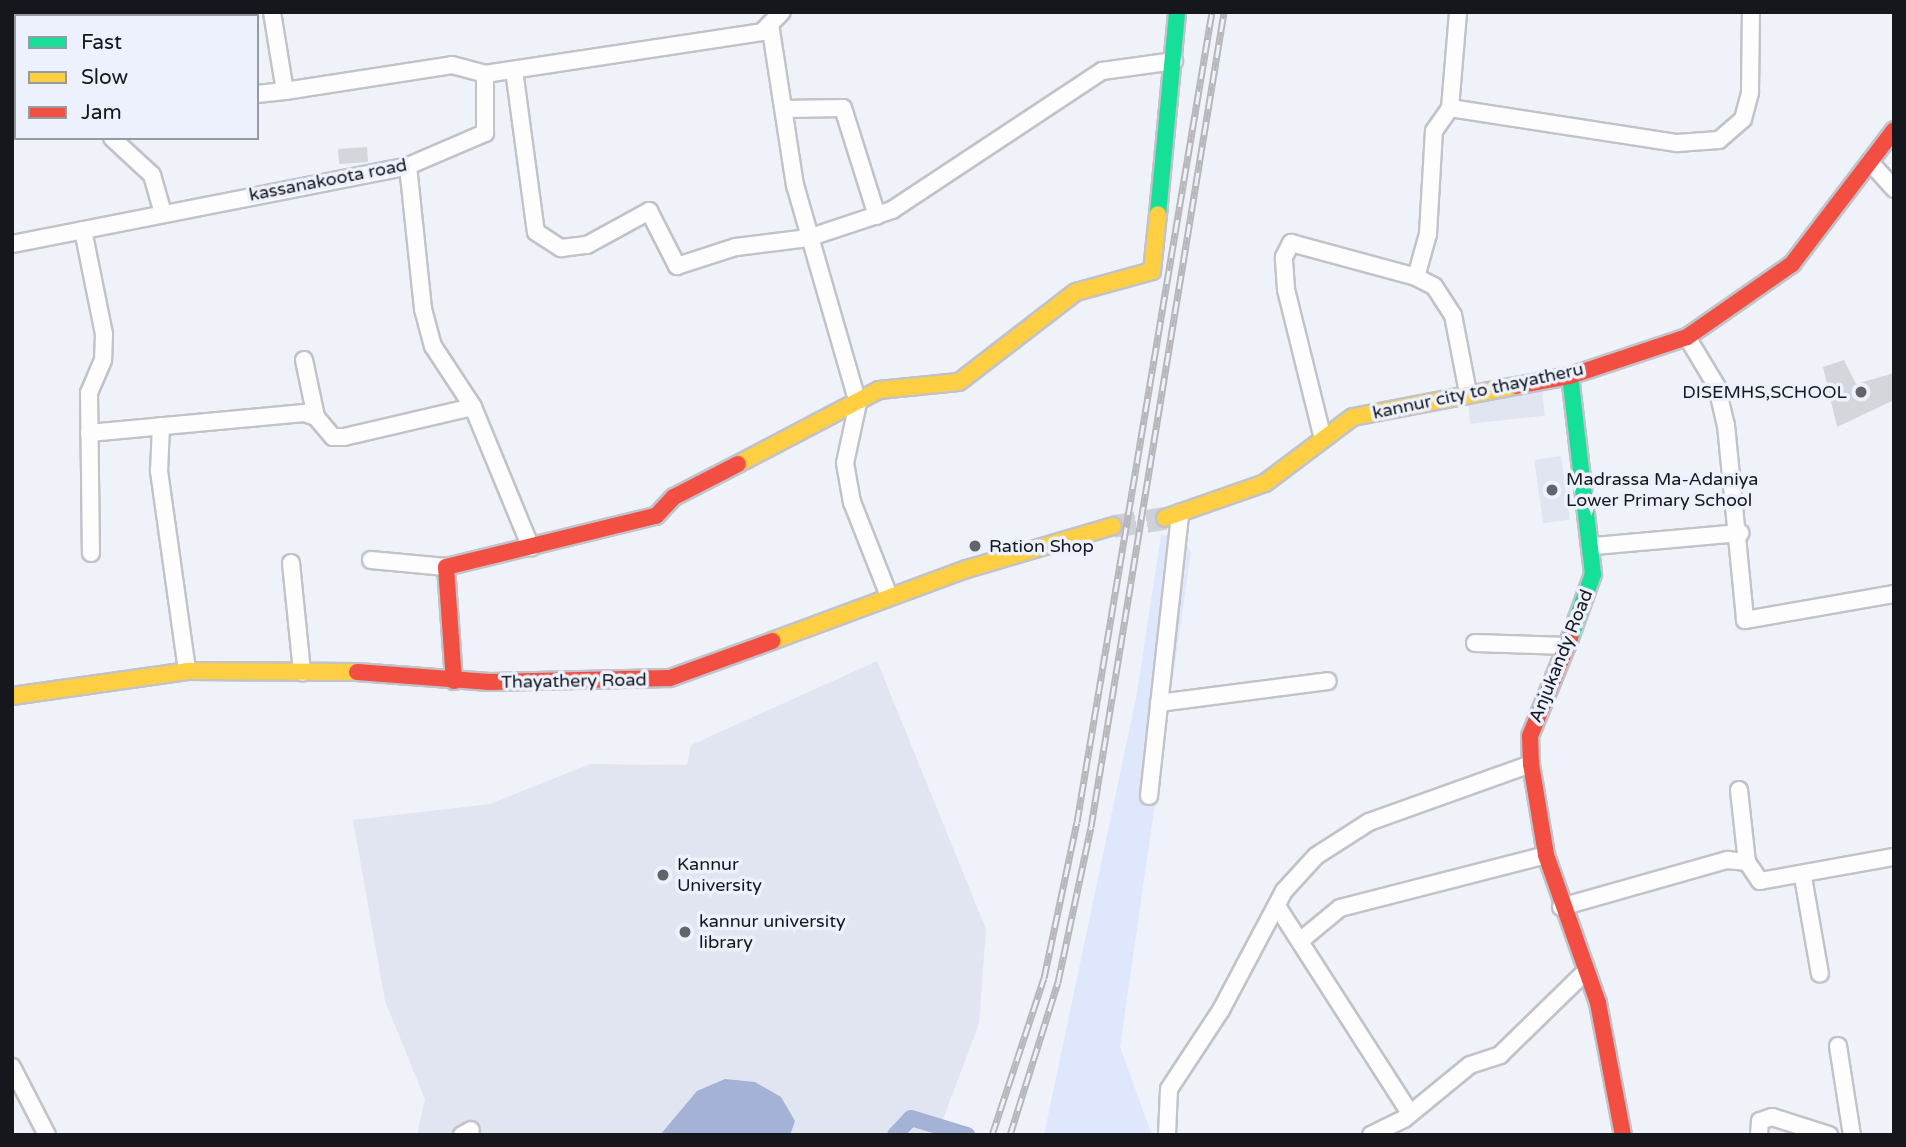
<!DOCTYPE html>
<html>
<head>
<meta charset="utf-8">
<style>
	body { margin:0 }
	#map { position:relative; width:1906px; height:1147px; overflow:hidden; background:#f0f2f9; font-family:"Varela Round",sans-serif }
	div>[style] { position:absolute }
	.built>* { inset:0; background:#e0e5f1; transform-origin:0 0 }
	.green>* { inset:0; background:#dee7fc }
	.water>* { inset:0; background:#a3b2d5 }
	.canal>* { height:16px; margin:-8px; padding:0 8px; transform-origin:8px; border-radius:8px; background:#a3b2d5 }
	.building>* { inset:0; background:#d4d6dc; transform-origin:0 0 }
	.secondary-tunnel>* { height:23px; margin-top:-11.5px; transform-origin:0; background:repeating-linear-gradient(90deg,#cfd1d8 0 23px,transparent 0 34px) }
	.roads { filter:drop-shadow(2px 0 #c1c3c9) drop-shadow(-2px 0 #c1c3c9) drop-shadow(0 2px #c1c3c9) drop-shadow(0 -2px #c1c3c9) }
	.street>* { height:16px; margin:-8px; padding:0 8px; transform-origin:8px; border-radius:8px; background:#fdfdfe }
	.fast>* { height:16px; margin:-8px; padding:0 8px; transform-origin:8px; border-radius:8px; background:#16e098 }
	.slow>* { height:16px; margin:-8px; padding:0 8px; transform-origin:8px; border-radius:8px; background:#ffcf43 }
	.jam>* { height:16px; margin:-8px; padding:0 8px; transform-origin:8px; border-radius:8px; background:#f24e42 }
	.rail>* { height:7px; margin-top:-3.5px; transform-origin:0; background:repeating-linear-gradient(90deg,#ecf1fd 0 13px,#b7b7b9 0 26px); box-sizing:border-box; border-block:2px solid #b7b7b9 }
	.dots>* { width:19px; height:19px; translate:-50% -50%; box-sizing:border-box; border:4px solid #ecf1fd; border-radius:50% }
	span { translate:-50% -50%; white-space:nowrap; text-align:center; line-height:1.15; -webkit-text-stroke:7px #ecf1fd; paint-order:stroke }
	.street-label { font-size:18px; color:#15171c }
	.poi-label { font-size:18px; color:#15171c }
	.right { translate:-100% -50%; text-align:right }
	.left { translate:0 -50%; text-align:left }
	.frame { position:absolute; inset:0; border:14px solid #15171c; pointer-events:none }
	.legend { position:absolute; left:14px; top:14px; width:245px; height:126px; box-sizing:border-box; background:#ecf1fd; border:2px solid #969aa3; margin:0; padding:9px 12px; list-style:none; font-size:21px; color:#15171c }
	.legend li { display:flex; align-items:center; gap:14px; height:35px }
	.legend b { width:35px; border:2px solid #969aa3 }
</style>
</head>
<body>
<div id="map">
	<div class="built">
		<div style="left:1542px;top:389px;width:27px;height:75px;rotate:84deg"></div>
		<div style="left:1561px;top:456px;width:64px;height:27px;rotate:82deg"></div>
		<div style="clip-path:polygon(877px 661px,986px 929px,979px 1024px,937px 1135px,417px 1135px,425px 1099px,385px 1001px,353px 820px,490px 804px,590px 764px,687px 765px,691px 745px)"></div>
	</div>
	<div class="green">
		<div style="clip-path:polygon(1161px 535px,1183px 537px,1191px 552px,1120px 1047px,1152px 1135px,1044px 1135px,1137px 693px)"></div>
	</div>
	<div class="water">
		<div style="clip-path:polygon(725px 1079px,755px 1082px,781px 1097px,795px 1121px,790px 1135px,660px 1135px,697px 1091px)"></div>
	</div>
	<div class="canal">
		<div style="left:895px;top:1135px;width:23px;rotate:-47deg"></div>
		<div style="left:911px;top:1118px;width:59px;rotate:16.9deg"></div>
	</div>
	<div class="building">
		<div style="left:367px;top:147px;width:15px;height:29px;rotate:86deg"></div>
		<div style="clip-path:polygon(1844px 360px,1856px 384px,1894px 373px,1894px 400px,1837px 427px,1823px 367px)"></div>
	</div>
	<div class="secondary-tunnel">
		<div style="left:1113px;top:526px;width:53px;rotate:-8.7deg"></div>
	</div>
	<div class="roads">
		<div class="street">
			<div style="left:38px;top:12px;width:4px;rotate:90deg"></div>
			<div style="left:159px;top:12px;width:4px;rotate:63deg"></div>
			<div style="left:272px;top:12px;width:80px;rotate:80.7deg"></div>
			<div style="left:285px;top:91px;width:169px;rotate:-8.8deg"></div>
			<div style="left:452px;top:65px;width:34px;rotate:15deg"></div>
			<div style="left:219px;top:16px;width:25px;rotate:-9deg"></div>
			<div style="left:770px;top:24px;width:163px;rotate:81.2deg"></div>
			<div style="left:795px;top:185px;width:227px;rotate:73.9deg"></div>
			<div style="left:858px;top:403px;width:61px;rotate:102.2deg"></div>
			<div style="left:845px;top:463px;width:40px;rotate:80deg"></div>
			<div style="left:852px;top:502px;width:101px;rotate:68.5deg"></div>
			<div style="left:514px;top:70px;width:163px;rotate:82.3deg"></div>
			<div style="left:536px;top:232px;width:30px;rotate:33deg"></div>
			<div style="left:561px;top:248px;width:26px;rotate:-7deg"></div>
			<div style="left:587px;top:245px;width:71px;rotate:-28.7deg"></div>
			<div style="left:649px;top:211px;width:62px;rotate:63deg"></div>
			<div style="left:677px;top:266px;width:62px;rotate:-17.9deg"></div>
			<div style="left:736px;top:247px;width:73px;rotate:-7.1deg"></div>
			<div style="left:808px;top:238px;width:89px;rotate:-18.4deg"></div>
			<div style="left:892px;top:210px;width:252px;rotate:-33.5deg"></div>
			<div style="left:1102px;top:71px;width:73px;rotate:-7.9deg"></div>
			<div style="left:257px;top:94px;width:28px;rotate:-6deg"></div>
			<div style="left:1450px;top:108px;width:96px;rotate:-85.2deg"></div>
			<div style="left:785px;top:109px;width:58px;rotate:-1deg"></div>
			<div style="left:843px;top:108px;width:113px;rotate:72.5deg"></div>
			<div style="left:112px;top:138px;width:54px;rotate:42.8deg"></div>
			<div style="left:152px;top:175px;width:37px;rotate:74deg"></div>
			<div style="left:1870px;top:162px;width:36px;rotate:48deg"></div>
			<div style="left:408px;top:166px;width:144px;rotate:84deg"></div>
			<div style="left:423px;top:309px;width:38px;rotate:75deg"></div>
			<div style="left:433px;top:346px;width:73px;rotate:56.7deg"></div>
			<div style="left:473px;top:407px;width:152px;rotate:67.6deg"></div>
			<div style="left:83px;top:230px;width:106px;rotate:78.6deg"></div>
			<div style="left:104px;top:334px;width:26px;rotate:92deg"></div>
			<div style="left:103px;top:360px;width:36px;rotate:113deg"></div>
			<div style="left:89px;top:393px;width:160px;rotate:89.3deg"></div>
			<div style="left:12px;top:244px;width:404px;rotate:-11.1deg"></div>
			<div style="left:408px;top:166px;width:84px;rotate:-23.2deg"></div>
			<div style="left:485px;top:133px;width:59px;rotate:-90deg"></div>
			<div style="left:485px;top:74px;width:280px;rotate:-8.6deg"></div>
			<div style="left:762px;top:32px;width:28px;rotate:-45deg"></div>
			<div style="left:1416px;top:277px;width:20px;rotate:27deg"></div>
			<div style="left:1434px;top:286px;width:35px;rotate:57deg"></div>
			<div style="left:1453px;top:315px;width:79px;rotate:79.1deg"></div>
			<div style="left:1687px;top:337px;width:58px;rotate:59deg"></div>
			<div style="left:1717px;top:387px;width:39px;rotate:77deg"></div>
			<div style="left:1726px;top:425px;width:196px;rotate:84.4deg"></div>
			<div style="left:1745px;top:620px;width:151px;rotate:-9.9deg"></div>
			<div style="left:304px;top:360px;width:58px;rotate:78.1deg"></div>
			<div style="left:161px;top:426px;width:45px;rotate:92.5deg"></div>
			<div style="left:159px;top:471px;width:202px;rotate:82deg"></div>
			<div style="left:89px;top:433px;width:216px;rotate:-5.3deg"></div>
			<div style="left:304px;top:413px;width:13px;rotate:18deg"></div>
			<div style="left:316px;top:417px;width:26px;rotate:50deg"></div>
			<div style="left:333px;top:437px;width:11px"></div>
			<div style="left:344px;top:437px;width:132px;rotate:-13.1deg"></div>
			<div style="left:1323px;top:439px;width:154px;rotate:-103.9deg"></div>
			<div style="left:1286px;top:289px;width:32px;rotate:-94deg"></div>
			<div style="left:1284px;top:257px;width:16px;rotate:-63deg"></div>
			<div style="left:1291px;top:243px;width:130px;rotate:15.2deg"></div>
			<div style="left:1416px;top:277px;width:45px;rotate:-74.4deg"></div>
			<div style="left:1428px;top:234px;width:103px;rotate:-86.7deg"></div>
			<div style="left:1434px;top:131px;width:28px;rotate:-55deg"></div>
			<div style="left:1450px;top:108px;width:230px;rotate:8.8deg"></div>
			<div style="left:1677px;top:143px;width:42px;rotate:-4.1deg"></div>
			<div style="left:1719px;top:140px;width:32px;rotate:-41deg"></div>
			<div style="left:1743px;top:119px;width:28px;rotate:-75deg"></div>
			<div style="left:1750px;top:92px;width:80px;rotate:-89.3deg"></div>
			<div style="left:1594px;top:546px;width:147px;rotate:-5.1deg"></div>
			<div style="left:371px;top:560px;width:75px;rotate:5.3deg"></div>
			<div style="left:291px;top:563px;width:110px;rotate:84.2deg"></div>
			<div style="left:1475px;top:643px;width:92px;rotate:1.9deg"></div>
			<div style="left:1159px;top:703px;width:170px;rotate:-7.4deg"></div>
			<div style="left:1739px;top:790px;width:72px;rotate:83.7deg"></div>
			<div style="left:1747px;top:862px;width:23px;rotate:56deg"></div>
			<div style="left:1760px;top:881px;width:136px;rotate:-10.2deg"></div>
			<div style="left:1149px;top:796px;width:285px;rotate:-83.7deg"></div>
			<div style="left:1803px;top:877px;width:98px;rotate:80.1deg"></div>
			<div style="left:1277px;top:906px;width:242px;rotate:57.3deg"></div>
			<div style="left:1561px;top:907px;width:173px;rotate:-15.8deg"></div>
			<div style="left:1727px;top:860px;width:20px;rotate:6deg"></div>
			<div style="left:1300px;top:941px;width:52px;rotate:-39.5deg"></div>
			<div style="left:1340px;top:908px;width:213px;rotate:-14.4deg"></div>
			<div style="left:1838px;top:1046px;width:90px;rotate:81.1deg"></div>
			<div style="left:12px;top:1067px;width:76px;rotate:62.8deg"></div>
			<div style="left:462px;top:1135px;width:10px;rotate:-29deg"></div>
			<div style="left:1167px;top:1135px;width:46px;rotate:-87.5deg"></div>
			<div style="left:1169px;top:1089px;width:95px;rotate:-56.6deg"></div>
			<div style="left:1221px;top:1010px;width:135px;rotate:-62.1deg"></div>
			<div style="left:1284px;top:891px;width:47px;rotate:-47.6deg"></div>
			<div style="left:1316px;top:856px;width:63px;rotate:-32.7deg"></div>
			<div style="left:1369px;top:822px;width:172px;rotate:-19.7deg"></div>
			<div style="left:1371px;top:1135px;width:37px;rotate:-26deg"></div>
			<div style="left:1404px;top:1119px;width:85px;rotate:-39.3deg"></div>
			<div style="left:1470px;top:1065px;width:32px;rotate:-18deg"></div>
			<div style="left:1500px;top:1055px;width:120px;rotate:-44.3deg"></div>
			<div style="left:1759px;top:1135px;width:14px;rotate:-86deg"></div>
			<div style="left:1760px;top:1121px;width:13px;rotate:-18deg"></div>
			<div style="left:1772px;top:1117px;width:60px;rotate:17.5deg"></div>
		</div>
		<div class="fast">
			<div style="left:1158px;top:214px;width:203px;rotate:-84.6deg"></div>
			<div style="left:1570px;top:638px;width:68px;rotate:-70.2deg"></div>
			<div style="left:1593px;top:574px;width:199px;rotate:-96.6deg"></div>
		</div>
		<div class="slow">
			<div style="left:738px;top:464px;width:159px;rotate:-27.7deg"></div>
			<div style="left:879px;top:390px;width:80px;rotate:-5.7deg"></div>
			<div style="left:959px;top:382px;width:148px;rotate:-37.6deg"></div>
			<div style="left:1076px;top:292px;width:79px;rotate:-15.4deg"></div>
			<div style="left:1152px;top:271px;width:57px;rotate:-84deg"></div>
			<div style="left:1165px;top:518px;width:106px;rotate:-19.3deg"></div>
			<div style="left:1265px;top:483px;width:110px;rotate:-36.9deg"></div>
			<div style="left:1353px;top:417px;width:166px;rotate:-10.8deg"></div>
			<div style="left:772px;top:641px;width:208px;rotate:-20.3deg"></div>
			<div style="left:967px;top:569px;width:152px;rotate:-16.4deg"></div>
			<div style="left:12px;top:696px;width:177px;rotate:-8.1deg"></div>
			<div style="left:187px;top:671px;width:170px;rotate:0.3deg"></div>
		</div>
		<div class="jam">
			<div style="left:1516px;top:386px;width:55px;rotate:-10.5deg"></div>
			<div style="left:1570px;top:376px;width:123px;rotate:-18.4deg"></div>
			<div style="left:1687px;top:337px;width:128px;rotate:-34.8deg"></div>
			<div style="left:1792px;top:264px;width:168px;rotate:-52.7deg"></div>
			<div style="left:1570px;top:638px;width:106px;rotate:112.2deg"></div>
			<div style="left:1530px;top:736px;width:28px;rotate:88deg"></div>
			<div style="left:1531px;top:764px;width:92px;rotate:80.6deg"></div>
			<div style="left:1546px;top:855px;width:157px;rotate:70.6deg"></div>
			<div style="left:1598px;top:1003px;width:134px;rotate:79.3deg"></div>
			<div style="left:357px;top:672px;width:133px;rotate:4.3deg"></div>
			<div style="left:490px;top:682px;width:180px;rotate:-1.3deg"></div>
			<div style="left:670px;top:678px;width:109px;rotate:-19.9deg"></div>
			<div style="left:454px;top:681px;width:114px;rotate:-94deg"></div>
			<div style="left:446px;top:567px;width:216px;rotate:-13.7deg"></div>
			<div style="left:656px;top:516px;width:26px;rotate:-47deg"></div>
			<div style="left:674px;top:497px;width:72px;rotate:-27.3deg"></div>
		</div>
	</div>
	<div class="rail">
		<div style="left:992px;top:1135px;width:165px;rotate:-71.7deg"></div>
		<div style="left:1044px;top:978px;width:159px;rotate:-78.1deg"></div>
		<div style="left:1077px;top:822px;width:821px;rotate:-80.54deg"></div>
		<div style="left:1010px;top:1135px;width:160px;rotate:-72.6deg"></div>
		<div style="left:1058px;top:982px;width:158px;rotate:-78deg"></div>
		<div style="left:1091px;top:827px;width:826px;rotate:-80.73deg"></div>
	</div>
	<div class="dots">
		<div style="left:1861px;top:392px;background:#626469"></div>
		<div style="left:1552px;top:490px;background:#626469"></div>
		<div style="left:975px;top:546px;background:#626469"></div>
		<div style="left:663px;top:875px;background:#626469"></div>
		<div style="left:685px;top:932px;background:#626469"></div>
	</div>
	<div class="street-label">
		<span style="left:328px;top:180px;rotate:-11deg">kassanakoota road</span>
		<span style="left:1478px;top:391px;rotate:-12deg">kannur city to thayatheru</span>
		<span style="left:1561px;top:656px;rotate:-68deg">Anjukandy Road</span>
		<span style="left:574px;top:681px;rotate:-1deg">Thayathery Road</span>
	</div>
	<div class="poi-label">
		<span class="right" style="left:1847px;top:392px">DISEMHS,SCHOOL</span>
		<span class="left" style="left:1566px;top:490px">Madrassa Ma-Adaniya<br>Lower Primary School</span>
		<span class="left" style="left:989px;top:546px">Ration Shop</span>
		<span class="left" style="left:677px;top:875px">Kannur<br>University</span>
		<span class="left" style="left:699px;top:932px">kannur university<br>library</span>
	</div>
	<div class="frame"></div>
	<ul class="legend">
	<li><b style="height:9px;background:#16e098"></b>Fast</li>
	<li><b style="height:9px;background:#ffcf43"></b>Slow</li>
	<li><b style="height:9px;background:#f24e42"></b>Jam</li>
	</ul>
</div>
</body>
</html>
